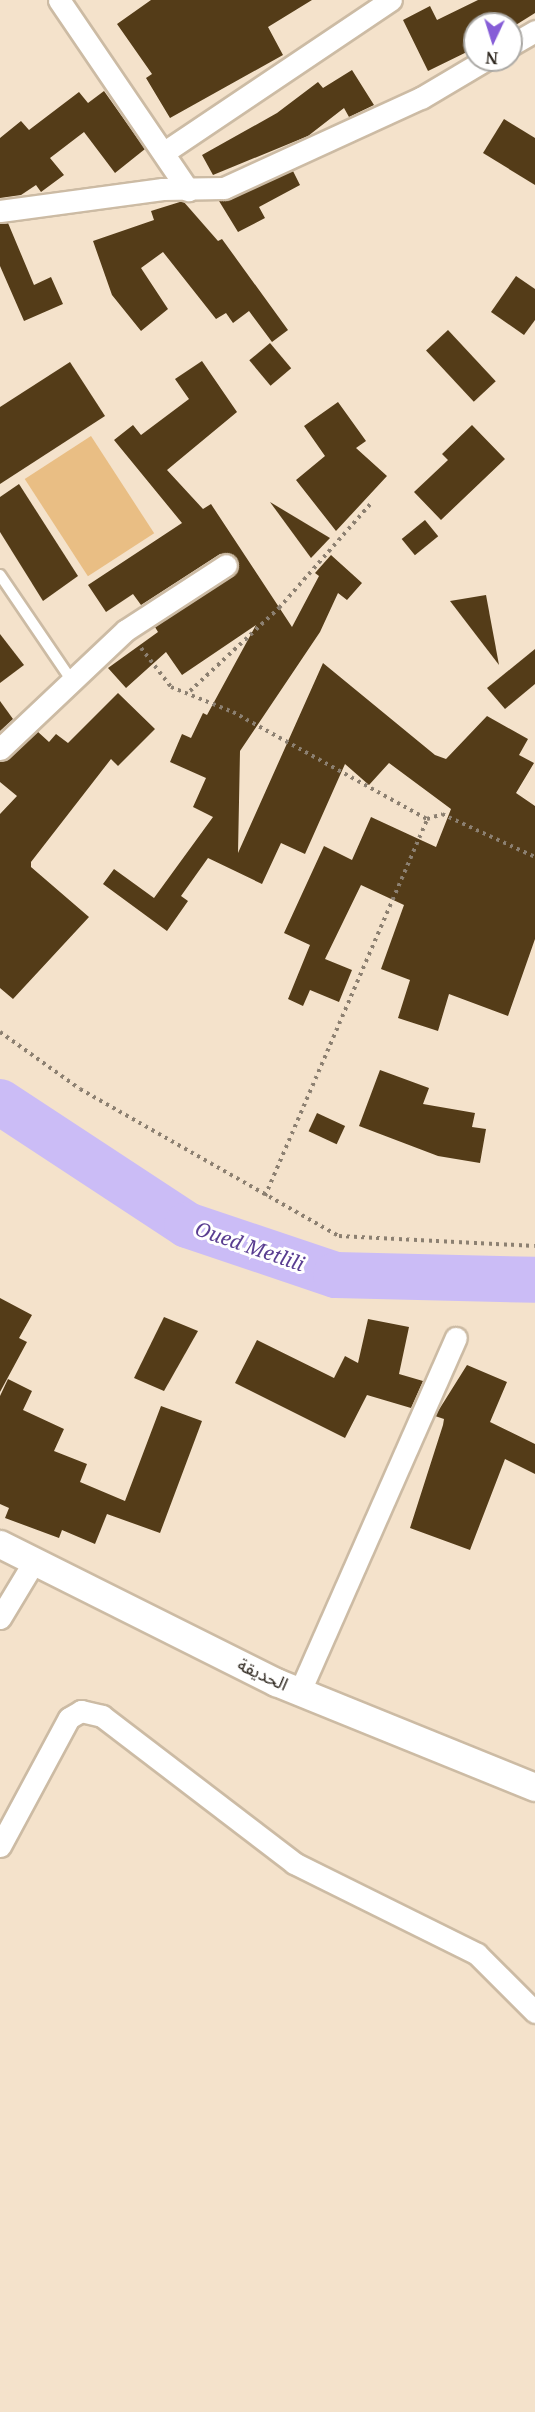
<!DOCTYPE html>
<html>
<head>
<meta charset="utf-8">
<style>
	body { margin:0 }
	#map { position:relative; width:535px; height:2412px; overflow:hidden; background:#f4e2cb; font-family:"Noto Serif","Noto Sans Arabic",serif }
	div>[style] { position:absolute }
	.green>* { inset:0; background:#e9be84; transform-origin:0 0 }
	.river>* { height:46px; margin:-23px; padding:0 23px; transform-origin:23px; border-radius:23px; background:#cbbcf6 }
	.building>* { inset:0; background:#543c18; transform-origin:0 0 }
	.path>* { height:4px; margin-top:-2px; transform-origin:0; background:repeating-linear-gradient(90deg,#8c8071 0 3px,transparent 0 7.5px) }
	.roads { filter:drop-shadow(2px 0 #ccbba4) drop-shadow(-2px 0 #ccbba4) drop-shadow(0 2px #ccbba4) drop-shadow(0 -2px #ccbba4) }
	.service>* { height:10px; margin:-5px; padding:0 5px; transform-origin:5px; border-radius:5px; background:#fff }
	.minor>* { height:21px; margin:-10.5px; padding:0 10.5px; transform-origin:10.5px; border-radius:10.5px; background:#fff }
	.tertiary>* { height:27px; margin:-13.5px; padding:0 13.5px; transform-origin:13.5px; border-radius:13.5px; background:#fff }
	span { translate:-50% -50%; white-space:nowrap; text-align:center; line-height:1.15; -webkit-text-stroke:6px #fff; paint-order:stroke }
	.street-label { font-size:18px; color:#2e271f }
	.water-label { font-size:20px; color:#5a3e91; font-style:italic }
	.north { position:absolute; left:463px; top:12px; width:60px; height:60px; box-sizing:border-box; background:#fff; border:2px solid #aba9a5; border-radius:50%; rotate:184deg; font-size:16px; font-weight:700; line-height:24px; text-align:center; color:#2e271f }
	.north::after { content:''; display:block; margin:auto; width:21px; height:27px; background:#865dd7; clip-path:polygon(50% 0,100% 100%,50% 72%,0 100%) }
</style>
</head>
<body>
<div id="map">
	<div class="green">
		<div style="left:91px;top:436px;width:116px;height:79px;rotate:57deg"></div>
	</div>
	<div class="river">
		<div style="left:0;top:1102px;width:224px;rotate:33.3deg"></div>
		<div style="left:187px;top:1225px;width:157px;rotate:18.6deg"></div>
		<div style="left:336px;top:1275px;width:199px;rotate:1.4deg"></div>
	</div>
	<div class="building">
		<div style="clip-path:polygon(151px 0,312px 0,268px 27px,283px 55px,170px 118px,146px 78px,152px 74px,117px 24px)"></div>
		<div style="clip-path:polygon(478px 0,535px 0,535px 13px,511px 28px,475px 24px,475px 48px,428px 71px,403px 20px,430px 6px,437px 20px)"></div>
		<div style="clip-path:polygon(352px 70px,374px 105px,349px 117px,344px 108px,308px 136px,213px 175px,202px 155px,277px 113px,318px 82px,323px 88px)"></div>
		<div style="clip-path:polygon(104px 91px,145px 149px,115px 173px,84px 132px,50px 158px,64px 175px,41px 192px,36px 185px,21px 195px,0 198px,0 138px,21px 121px,29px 130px,79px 92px,88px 103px)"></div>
		<div style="clip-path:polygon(504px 119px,535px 138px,535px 185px,483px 153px)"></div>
		<div style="clip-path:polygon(293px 171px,300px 185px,259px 207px,265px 218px,238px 232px,219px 201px)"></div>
		<div style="clip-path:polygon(183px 201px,218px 241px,222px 239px,288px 330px,272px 342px,249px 311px,233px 323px,226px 313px,216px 319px,163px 252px,141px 268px,168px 309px,141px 331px,112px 295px,93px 241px,154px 220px,151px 211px)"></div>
		<div style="clip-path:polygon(8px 223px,34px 285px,51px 277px,63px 304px,24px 321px,0 266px,0 224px)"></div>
		<div style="clip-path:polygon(516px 276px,535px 289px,535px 320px,524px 335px,491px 312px)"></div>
		<div style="left:448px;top:330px;width:70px;height:30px;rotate:47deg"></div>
		<div style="left:270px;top:343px;width:33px;height:27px;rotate:50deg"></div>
		<div style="clip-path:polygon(202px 361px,237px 412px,167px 470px,203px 509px,211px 504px,292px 627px,319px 576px,315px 573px,331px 555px,362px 583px,347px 600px,338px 593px,320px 632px,240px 751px,238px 853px,323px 663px,435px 755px,446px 759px,487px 716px,528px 739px,519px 755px,534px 763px,516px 793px,535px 806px,535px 939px,508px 1016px,449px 994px,438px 1031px,398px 1018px,410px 980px,381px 969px,404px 905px,361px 885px,325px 959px,352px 970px,339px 1002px,310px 990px,303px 1006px,288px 999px,310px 945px,284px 933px,324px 846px,352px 860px,371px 817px,436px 847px,451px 809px,389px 763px,369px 785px,345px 764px,305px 854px,281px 843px,262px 884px,208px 858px,181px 896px,188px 901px,167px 931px,103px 884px,114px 869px,154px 898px,213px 817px,193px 807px,206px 778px,170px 762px,182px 734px,191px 738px,203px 713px,207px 715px,256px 625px,182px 675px,166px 652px,126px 688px,108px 668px,158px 632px,155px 627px,233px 575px,237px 559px,220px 554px,141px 605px,133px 594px,106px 612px,88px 585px,182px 523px,114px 440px,133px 425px,141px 435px,189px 399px,175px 379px)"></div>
		<div style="clip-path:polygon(70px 362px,105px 416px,0 484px,0 407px)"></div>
		<div style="clip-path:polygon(338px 402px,366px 441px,356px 448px,387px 476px,336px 531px,296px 480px,325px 456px,304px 426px)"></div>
		<div style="clip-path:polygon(472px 425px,505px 459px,441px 520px,414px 492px,448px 460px,442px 454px)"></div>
		<div style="clip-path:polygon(19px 484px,78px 576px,43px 601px,0 532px,0 497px)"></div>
		<div style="clip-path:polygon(270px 502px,330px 538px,311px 558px)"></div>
		<div style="left:425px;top:520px;width:21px;height:30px;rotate:51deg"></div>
		<div style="clip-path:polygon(486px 595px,499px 665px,450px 601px)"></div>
		<div style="clip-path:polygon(0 634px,24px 665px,0 683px)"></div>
		<div style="clip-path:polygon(535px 649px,535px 684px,505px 709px,487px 688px)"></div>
		<div style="clip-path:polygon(118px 693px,155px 729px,118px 766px,111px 759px,31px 862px,31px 867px,89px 917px,13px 999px,0 988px,0 814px,17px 796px,0 782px,0 761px,37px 731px,49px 742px,56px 734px,68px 743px)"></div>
		<div style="clip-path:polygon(0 701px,13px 719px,0 731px)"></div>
		<div style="clip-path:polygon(380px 1070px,429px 1088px,423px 1104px,475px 1113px,472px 1127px,486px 1129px,480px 1163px,438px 1156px,359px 1126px)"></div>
		<div style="left:317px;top:1113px;width:31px;height:20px;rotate:25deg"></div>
		<div style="clip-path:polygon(0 1298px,32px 1315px,19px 1338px,27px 1342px,0 1392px)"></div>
		<div style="clip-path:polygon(164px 1317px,198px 1331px,164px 1391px,134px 1378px)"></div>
		<div style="clip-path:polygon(368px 1319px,409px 1327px,399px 1374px,423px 1381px,411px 1408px,367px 1395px,345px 1438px,235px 1383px,257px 1340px,334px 1378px,345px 1356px,358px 1363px)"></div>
		<div style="clip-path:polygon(467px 1365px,507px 1382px,490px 1422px,535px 1444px,535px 1474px,505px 1459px,470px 1550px,410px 1528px,443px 1425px,444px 1419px,435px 1416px)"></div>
		<div style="clip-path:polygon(8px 1379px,32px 1391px,23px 1410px,64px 1429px,54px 1451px,87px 1464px,80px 1482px,125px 1501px,161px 1406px,202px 1421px,160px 1533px,107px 1514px,95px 1544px,62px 1530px,59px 1538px,5px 1518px,9px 1508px,0 1504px,0 1396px)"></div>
	</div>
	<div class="path">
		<div style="left:141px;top:648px;width:49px;rotate:52.4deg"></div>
		<div style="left:171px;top:687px;width:67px;rotate:22deg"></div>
		<div style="left:233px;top:712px;width:222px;rotate:28.9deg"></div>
		<div style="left:190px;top:691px;width:122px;rotate:-43deg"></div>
		<div style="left:279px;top:608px;width:142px;rotate:-48.7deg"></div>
		<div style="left:0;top:1032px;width:98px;rotate:35.5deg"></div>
		<div style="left:80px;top:1089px;width:298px;rotate:29.6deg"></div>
		<div style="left:339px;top:1236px;width:196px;rotate:2.9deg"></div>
		<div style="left:265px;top:1196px;width:410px;rotate:-66.7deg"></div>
		<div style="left:427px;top:819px;width:16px;rotate:-18deg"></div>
		<div style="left:442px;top:814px;width:102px;rotate:24.8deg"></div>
	</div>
	<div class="roads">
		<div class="service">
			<div style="left:0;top:575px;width:125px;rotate:55.8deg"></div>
		</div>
		<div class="minor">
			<div style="left:59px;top:0;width:230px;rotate:55.8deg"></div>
			<div style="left:511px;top:45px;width:28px;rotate:-30deg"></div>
			<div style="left:166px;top:151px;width:271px;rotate:-33.9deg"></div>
			<div style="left:0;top:211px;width:164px;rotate:-7.7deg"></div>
			<div style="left:163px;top:189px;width:61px;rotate:-0.9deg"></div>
			<div style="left:224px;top:188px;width:217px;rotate:-24.6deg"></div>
			<div style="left:421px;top:98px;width:74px;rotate:-30.7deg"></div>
			<div style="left:0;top:749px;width:173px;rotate:-43.4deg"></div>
			<div style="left:126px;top:630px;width:119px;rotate:-33deg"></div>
			<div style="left:0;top:1618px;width:68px;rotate:-58.9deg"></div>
			<div style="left:300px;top:1691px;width:386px;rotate:-66.2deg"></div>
			<div style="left:0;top:1846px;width:145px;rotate:-61.7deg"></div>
			<div style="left:69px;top:1718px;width:14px;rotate:-30deg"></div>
			<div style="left:81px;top:1711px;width:22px;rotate:13deg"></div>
			<div style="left:102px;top:1716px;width:242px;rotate:37.4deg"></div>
			<div style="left:294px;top:1863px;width:204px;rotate:26.4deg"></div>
			<div style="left:477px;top:1954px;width:82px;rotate:45deg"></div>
		</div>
		<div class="tertiary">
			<div style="left:0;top:1544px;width:309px;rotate:26.6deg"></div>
			<div style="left:276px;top:1682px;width:279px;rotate:22.1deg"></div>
		</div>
	</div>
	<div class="street-label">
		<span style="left:263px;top:1674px;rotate:25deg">الحديقة</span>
	</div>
	<div class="water-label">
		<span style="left:250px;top:1246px;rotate:19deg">Oued Metlili</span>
	</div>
	<div class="north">N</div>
</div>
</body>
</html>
